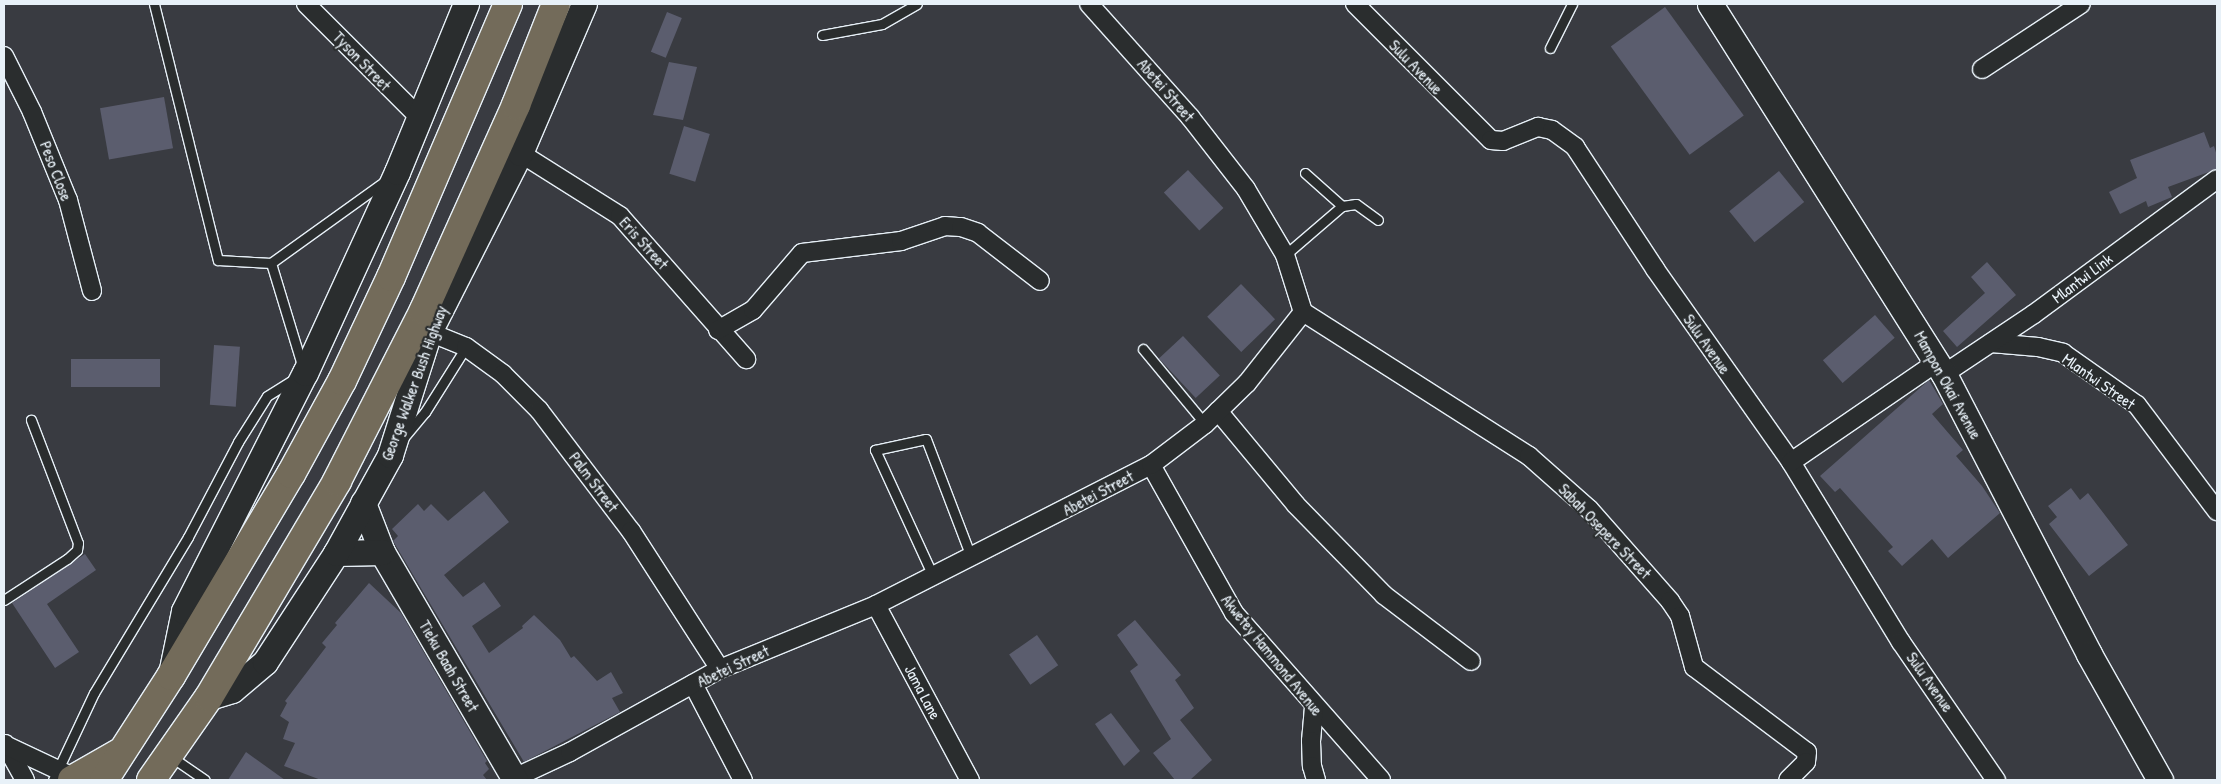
<!DOCTYPE html>
<html>
<head>
<meta charset="utf-8">
<style>
	body { margin:0 }
	#map { position:relative; width:2221px; height:784px; overflow:hidden; background:#393b41; font-family:"Patrick Hand",sans-serif }
	div>[style] { position:absolute }
	.building>* { inset:0; background:#5b5d6e; transform-origin:0 0 }
	.roads { filter:drop-shadow(1px 0 #e8f1f8) drop-shadow(-1px 0 #e8f1f8) drop-shadow(0 1px #e8f1f8) drop-shadow(0 -1px #e8f1f8) }
	.lane>* { height:9px; margin:-4.5px; padding:0 4.5px; transform-origin:4.5px; border-radius:4.5px; background:#2a2d2e }
	.street>* { height:18px; margin:-9px; padding:0 9px; transform-origin:9px; border-radius:9px; background:#2a2d2e }
	.secondary>* { height:25px; margin:-12.5px; padding:0 12.5px; transform-origin:12.5px; border-radius:12.5px; background:#2a2d2e }
	.highway>* { height:28px; margin:-14px; padding:0 14px; transform-origin:14px; border-radius:14px; background:#736b5a }
	span { translate:-50% -50%; white-space:nowrap; text-align:center; line-height:1.15; -webkit-text-stroke:4.5px #2a2d2e; paint-order:stroke }
	.street-label { font-size:16px; color:#e8f1f8 }
	.frame { position:absolute; inset:0; border:5px solid #e8f1f8; pointer-events:none }
</style>
</head>
<body>
<div id="map">
	<div class="building">
		<div style="left:1665px;top:7px;width:134px;height:67px;rotate:54deg"></div>
		<div style="left:667px;top:12px;width:16px;height:43px;rotate:22deg"></div>
		<div style="clip-path:polygon(669px 62px,697px 67px,683px 120px,653px 115px)"></div>
		<div style="left:164px;top:97px;width:52px;height:65px;rotate:80deg"></div>
		<div style="left:684px;top:126px;width:27px;height:50px;rotate:17deg"></div>
		<div style="clip-path:polygon(2204px 132px,2210px 148px,2214px 146px,2217px 156px,2217px 169px,2168px 187px,2172px 197px,2148px 207px,2146px 201px,2120px 214px,2109px 192px,2137px 178px,2130px 160px)"></div>
		<div style="left:1188px;top:170px;width:52px;height:33px;rotate:47deg"></div>
		<div style="left:1779px;top:171px;width:40px;height:64px;rotate:51deg"></div>
		<div style="clip-path:polygon(1987px 262px,2016px 295px,1957px 347px,1943px 331px,1985px 293px,1971px 277px)"></div>
		<div style="left:1241px;top:284px;width:49px;height:47px;rotate:46deg"></div>
		<div style="left:1875px;top:315px;width:30px;height:69px;rotate:49deg"></div>
		<div style="left:1183px;top:336px;width:54px;height:33px;rotate:47deg"></div>
		<div style="left:214px;top:345px;width:26px;height:60px;rotate:4deg"></div>
		<div style="left:71px;top:359px;width:89px;height:28px"></div>
		<div style="clip-path:polygon(1929px 380px,1943px 404px,1932px 414px,1963px 450px,1956px 456px,1982px 486px,2000px 513px,1948px 558px,1932px 539px,1902px 566px,1888px 551px,1893px 547px,1840px 488px,1835px 492px,1820px 476px)"></div>
		<div style="clip-path:polygon(2071px 488px,2080px 500px,2088px 493px,2128px 545px,2089px 576px,2049px 524px,2057px 517px,2048px 506px)"></div>
		<div style="clip-path:polygon(484px 491px,509px 522px,444px 575px,463px 597px,484px 582px,501px 606px,472px 626px,489px 653px,523px 628px,522px 626px,534px 615px,560px 640px,571px 658px,574px 656px,597px 681px,611px 672px,623px 693px,612px 698px,620px 712px,524px 762px,393px 541px,398px 536px,392px 529px,418px 504px,424px 511px,431px 504px,448px 521px)"></div>
		<div style="clip-path:polygon(85px 554px,96px 570px,47px 604px,79px 652px,55px 668px,12px 603px)"></div>
		<div style="clip-path:polygon(369px 583px,401px 613px,487px 761px,485px 763px,489px 769px,483px 775px,487px 780px,321px 780px,284px 766px,295px 743px,283px 739px,289px 722px,280px 716px,287px 703px,285px 701px,326px 647px,322px 643px,337px 625px,335px 623px)"></div>
		<div style="clip-path:polygon(1135px 620px,1181px 675px,1175px 680px,1194px 708px,1180px 720px,1212px 760px,1190px 780px,1175px 780px,1153px 753px,1171px 739px,1130px 671px,1138px 665px,1117px 635px)"></div>
		<div style="left:1037px;top:635px;width:37px;height:34px;rotate:55deg"></div>
		<div style="clip-path:polygon(1111px 713px,1140px 751px,1124px 766px,1095px 724px)"></div>
		<div style="clip-path:polygon(246px 752px,285px 780px,228px 780px)"></div>
	</div>
	<div class="roads">
		<div class="lane">
			<div style="left:154px;top:4px;width:264px;rotate:76deg"></div>
			<div style="left:218px;top:260px;width:53px;rotate:3.2deg"></div>
			<div style="left:271px;top:263px;width:140px;rotate:-35.7deg"></div>
			<div style="left:822px;top:35px;width:61px;rotate:-10.4deg"></div>
			<div style="left:882px;top:24px;width:40px;rotate:-29.7deg"></div>
			<div style="left:1550px;top:48px;width:49px;rotate:-63.4deg"></div>
			<div style="left:1305px;top:173px;width:50px;rotate:41.7deg"></div>
			<div style="left:1285px;top:255px;width:75px;rotate:-40.7deg"></div>
			<div style="left:1342px;top:206px;width:14px;rotate:-8deg"></div>
			<div style="left:1356px;top:204px;width:27px;rotate:36deg"></div>
			<div style="left:271px;top:263px;width:107px;rotate:73.1deg"></div>
			<div style="left:1143px;top:349px;width:97px;rotate:50.4deg"></div>
			<div style="left:404px;top:437px;width:33px;rotate:-50deg"></div>
			<div style="left:425px;top:412px;width:77px;rotate:-57.8deg"></div>
			<div style="left:933px;top:576px;width:139px;rotate:-114.7deg"></div>
			<div style="left:875px;top:450px;width:52px;rotate:-12.2deg"></div>
			<div style="left:926px;top:439px;width:126px;rotate:69.1deg"></div>
			<div style="left:4px;top:600px;width:75px;rotate:-33.1deg"></div>
			<div style="left:67px;top:559px;width:13px;rotate:-42deg"></div>
			<div style="left:77px;top:550px;width:7px;rotate:-82deg"></div>
			<div style="left:78px;top:543px;width:132px;rotate:-110.9deg"></div>
			<div style="left:170px;top:756px;width:42px;rotate:34.4deg"></div>
			<div style="left:53px;top:780px;width:96px;rotate:-64.8deg"></div>
			<div style="left:94px;top:693px;width:182px;rotate:-58.9deg"></div>
			<div style="left:188px;top:537px;width:107px;rotate:-62.2deg"></div>
			<div style="left:238px;top:442px;width:54px;rotate:-57.8deg"></div>
			<div style="left:267px;top:396px;width:32px;rotate:-32deg"></div>
		</div>
		<div class="street">
			<div style="left:306px;top:4px;width:160px;rotate:45deg"></div>
			<div style="left:1089px;top:4px;width:152px;rotate:48.2deg"></div>
			<div style="left:1190px;top:117px;width:91px;rotate:52.1deg"></div>
			<div style="left:1246px;top:189px;width:77px;rotate:59.4deg"></div>
			<div style="left:1285px;top:255px;width:60px;rotate:72.5deg"></div>
			<div style="left:1355px;top:4px;width:192px;rotate:45deg"></div>
			<div style="left:1491px;top:140px;width:12px;rotate:5deg"></div>
			<div style="left:1503px;top:141px;width:38px;rotate:-22deg"></div>
			<div style="left:1538px;top:127px;width:14px;rotate:12deg"></div>
			<div style="left:1552px;top:130px;width:29px;rotate:36deg"></div>
			<div style="left:1575px;top:147px;width:146px;rotate:56.7deg"></div>
			<div style="left:1655px;top:269px;width:236px;rotate:54.8deg"></div>
			<div style="left:1791px;top:462px;width:211px;rotate:58.6deg"></div>
			<div style="left:1901px;top:642px;width:168px;rotate:55.5deg"></div>
			<div style="left:4px;top:56px;width:63px;rotate:63.4deg"></div>
			<div style="left:32px;top:112px;width:95px;rotate:67.8deg"></div>
			<div style="left:68px;top:200px;width:94px;rotate:75.2deg"></div>
			<div style="left:1982px;top:69px;width:118px;rotate:-33.3deg"></div>
			<div style="left:520px;top:153px;width:118px;rotate:32.2deg"></div>
			<div style="left:620px;top:216px;width:191px;rotate:48.6deg"></div>
			<div style="left:1303px;top:312px;width:268px;rotate:32.5deg"></div>
			<div style="left:1529px;top:456px;width:80px;rotate:41.5deg"></div>
			<div style="left:1589px;top:509px;width:123px;rotate:48.6deg"></div>
			<div style="left:1670px;top:601px;width:18px;rotate:56deg"></div>
			<div style="left:1680px;top:616px;width:53px;rotate:74.6deg"></div>
			<div style="left:1694px;top:667px;width:141px;rotate:37deg"></div>
			<div style="left:1807px;top:752px;width:10px;rotate:96deg"></div>
			<div style="left:1806px;top:762px;width:25px;rotate:135deg"></div>
			<div style="left:718px;top:330px;width:40px;rotate:-29.7deg"></div>
			<div style="left:753px;top:310px;width:75px;rotate:-49.3deg"></div>
			<div style="left:802px;top:253px;width:100px;rotate:-6.9deg"></div>
			<div style="left:901px;top:241px;width:46px;rotate:-18.8deg"></div>
			<div style="left:945px;top:226px;width:16px;rotate:4deg"></div>
			<div style="left:961px;top:227px;width:18px;rotate:19deg"></div>
			<div style="left:978px;top:233px;width:78px;rotate:37.7deg"></div>
			<div style="left:429px;top:332px;width:40px;rotate:22deg"></div>
			<div style="left:466px;top:347px;width:46px;rotate:36.1deg"></div>
			<div style="left:503px;top:374px;width:51px;rotate:45deg"></div>
			<div style="left:539px;top:410px;width:152px;rotate:52.8deg"></div>
			<div style="left:631px;top:531px;width:164px;rotate:57.2deg"></div>
			<div style="left:1991px;top:343px;width:47px;rotate:4.9deg"></div>
			<div style="left:2038px;top:347px;width:26px;rotate:13deg"></div>
			<div style="left:2063px;top:353px;width:90px;rotate:35.1deg"></div>
			<div style="left:2137px;top:405px;width:133px;rotate:53deg"></div>
			<div style="left:1944px;top:374px;width:108px;rotate:-33.7deg"></div>
			<div style="left:2034px;top:314px;width:227px;rotate:-36.4deg"></div>
			<div style="left:1218px;top:411px;width:122px;rotate:50.3deg"></div>
			<div style="left:1296px;top:505px;width:126px;rotate:45.6deg"></div>
			<div style="left:1384px;top:595px;width:109px;rotate:37.2deg"></div>
			<div style="left:1791px;top:462px;width:177px;rotate:-34.4deg"></div>
			<div style="left:1151px;top:465px;width:170px;rotate:60.7deg"></div>
			<div style="left:1234px;top:613px;width:222px;rotate:48.6deg"></div>
			<div style="left:876px;top:605px;width:199px;rotate:61.8deg"></div>
			<div style="left:693px;top:684px;width:108px;rotate:62.5deg"></div>
			<div style="left:1314px;top:707px;width:34px;rotate:95deg"></div>
			<div style="left:1311px;top:741px;width:25px;rotate:88deg"></div>
			<div style="left:1312px;top:766px;width:15px;rotate:74deg"></div>
			<div style="left:5px;top:744px;width:41px;rotate:60.9deg"></div>
			<div style="left:7px;top:746px;width:75px;rotate:25.2deg"></div>
			<div style="left:510px;top:780px;width:66px;rotate:-25deg"></div>
			<div style="left:570px;top:752px;width:171px;rotate:-29deg"></div>
			<div style="left:720px;top:669px;width:169px;rotate:-22.3deg"></div>
			<div style="left:876px;top:605px;width:309px;rotate:-27deg"></div>
			<div style="left:1151px;top:465px;width:68px;rotate:-37.2deg"></div>
			<div style="left:1205px;top:424px;width:59px;rotate:-44.3deg"></div>
			<div style="left:1247px;top:383px;width:90px;rotate:-51.7deg"></div>
		</div>
		<div class="secondary">
			<div style="left:1710px;top:4px;width:438px;rotate:57.7deg"></div>
			<div style="left:1944px;top:374px;width:315px;rotate:62.6deg"></div>
			<div style="left:2089px;top:654px;width:145px;rotate:60.6deg"></div>
			<div style="left:363px;top:503px;width:53px;rotate:68.8deg"></div>
			<div style="left:382px;top:552px;width:264px;rotate:59.7deg"></div>
			<div style="left:336px;top:553px;width:46px;rotate:-1.2deg"></div>
			<div style="left:172px;top:669px;width:59px;rotate:-78.3deg"></div>
			<div style="left:184px;top:611px;width:267px;rotate:-63.1deg"></div>
			<div style="left:305px;top:373px;width:221px;rotate:-65.4deg"></div>
			<div style="left:397px;top:172px;width:182px;rotate:-67.7deg"></div>
			<div style="left:209px;top:697px;width:24px;rotate:-17deg"></div>
			<div style="left:232px;top:690px;width:43px;rotate:-40.3deg"></div>
			<div style="left:265px;top:662px;width:130px;rotate:-56.9deg"></div>
			<div style="left:336px;top:553px;width:112px;rotate:-61.1deg"></div>
			<div style="left:390px;top:455px;width:129px;rotate:-72.4deg"></div>
			<div style="left:429px;top:332px;width:201px;rotate:-63.1deg"></div>
			<div style="left:520px;top:153px;width:162px;rotate:-66.8deg"></div>
		</div>
		<div class="highway">
			<div style="left:72px;top:780px;width:54px;rotate:-29.9deg"></div>
			<div style="left:104px;top:780px;width:124px;rotate:-57.2deg"></div>
			<div style="left:171px;top:676px;width:235px;rotate:-59.3deg"></div>
			<div style="left:291px;top:474px;width:106px;rotate:-61.3deg"></div>
			<div style="left:342px;top:381px;width:115px;rotate:-64.8deg"></div>
			<div style="left:391px;top:277px;width:297px;rotate:-66.8deg"></div>
			<div style="left:151px;top:780px;width:101px;rotate:-55.1deg"></div>
			<div style="left:209px;top:697px;width:251px;rotate:-59.3deg"></div>
			<div style="left:337px;top:481px;width:192px;rotate:-63deg"></div>
			<div style="left:424px;top:310px;width:225px;rotate:-65.8deg"></div>
			<div style="left:516px;top:105px;width:109px;rotate:-68.4deg"></div>
		</div>
	</div>
	<div class="street-label">
		<span style="left:362px;top:61px;rotate:46deg">Tyson Street</span>
		<span style="left:1416px;top:67px;rotate:46deg">Sulu Avenue</span>
		<span style="left:1166px;top:90px;rotate:49deg">Abetei Street</span>
		<span style="left:56px;top:171px;rotate:69deg">Peso Close</span>
		<span style="left:644px;top:243px;rotate:48deg">Eris Street</span>
		<span style="left:2082px;top:278px;rotate:-37deg">Mlantwi Link</span>
		<span style="left:1707px;top:344px;rotate:55deg">Sulu Avenue</span>
		<span style="left:2099px;top:381px;rotate:35deg">Mlantwi Street</span>
		<span style="left:414px;top:383px;rotate:-70deg">George Walker Bush Highway</span>
		<span style="left:1948px;top:385px;rotate:61deg">Mampon Okai Avenue</span>
		<span style="left:594px;top:482px;rotate:53deg">Palm Street</span>
		<span style="left:1098px;top:493px;rotate:-28deg">Abetei Street</span>
		<span style="left:1605px;top:531px;rotate:46deg">Sabah Osepere Street</span>
		<span style="left:1272px;top:655px;rotate:51deg">Akwetey Hammond Avenue</span>
		<span style="left:449px;top:666px;rotate:60deg">Tieku Baah Street</span>
		<span style="left:733px;top:666px;rotate:-25deg">Abetei Street</span>
		<span style="left:1930px;top:682px;rotate:55deg">Sulu Avenue</span>
		<span style="left:923px;top:692px;rotate:62deg">Jama Lane</span>
	</div>
	<div class="frame"></div>
</div>
</body>
</html>
